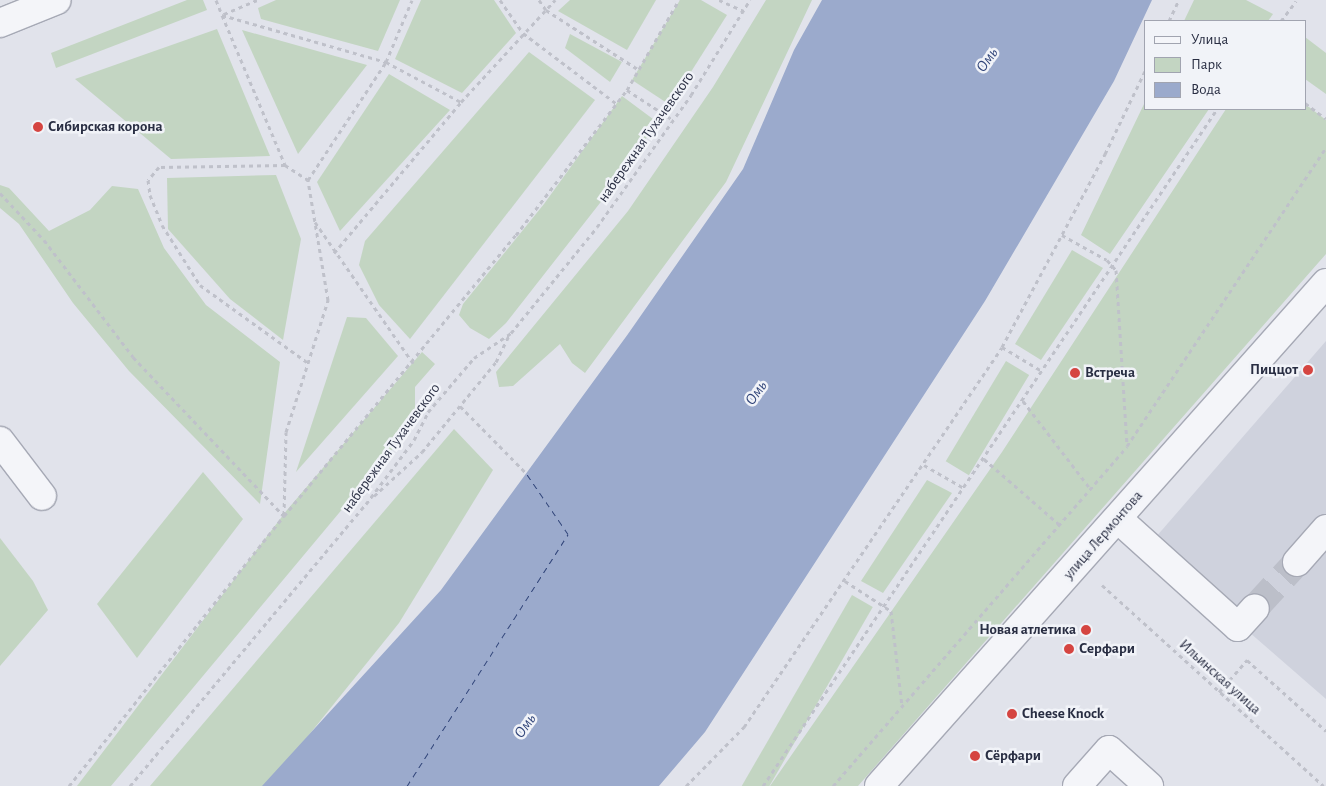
<!DOCTYPE html>
<html>
<head>
<meta charset="utf-8">
<style>
	body { margin:0 }
	#map { position:relative; width:1326px; height:786px; overflow:hidden; background:#e1e3eb; font-family:"Alegreya Sans",sans-serif }
	div>[style] { position:absolute }
	.built>* { inset:0; background:#cfd2dd }
	.green>* { inset:0; background:#c3d5c2; transform-origin:0 0 }
	.water>* { inset:0; background:#9baacc }
	.ferry>* { height:1px; margin-top:-0.5px; transform-origin:0; background:repeating-linear-gradient(90deg,#304479 0 6px,transparent 0 11px) }
	.minor-tunnel>* { height:28px; margin-top:-14px; transform-origin:0; background:repeating-linear-gradient(90deg,#bcbfc9 0 28px,transparent 0 42px) }
	.path>* { height:3px; margin-top:-1.5px; transform-origin:0; background:repeating-linear-gradient(90deg,#bfc1ca 0 4px,transparent 0 8px) }
	.roads { filter:drop-shadow(1px 0 #a6a9b5) drop-shadow(-1px 0 #a6a9b5) drop-shadow(0 1px #a6a9b5) drop-shadow(0 -1px #a6a9b5) }
	.minor>* { height:28px; margin:-14px; padding:0 14px; transform-origin:14px; border-radius:14px; background:#f4f5f9 }
	.dots>* { width:14px; height:14px; translate:-50% -50%; box-sizing:border-box; border:2px solid #f1f3f8; border-radius:50% }
	span { translate:-50% -50%; white-space:nowrap; text-align:center; line-height:1.15; -webkit-text-stroke:5px #f1f3f8; paint-order:stroke }
	.poi-label { font-size:15px; color:#292e43; font-weight:700 }
	.left { translate:0 -50%; text-align:left }
	.right { translate:-100% -50%; text-align:right }
	.street-label { font-size:15px; color:#292e43 }
	.water-label { font-size:16px; color:#304479; font-style:italic }
	.legend { position:absolute; left:1144px; top:20px; width:162px; height:90px; box-sizing:border-box; background:#f1f3f8; border:1px solid #a1a4b0; margin:0; padding:6px 9px; list-style:none; font-size:15px; color:#292e43 }
	.legend li { display:flex; align-items:center; gap:10px; height:25px }
	.legend b { width:25px; border:1px solid #a1a4b0 }
</style>
</head>
<body>
<div id="map">
	<div class="built">
		<div style="clip-path:polygon(1326px 341px,1326px 699px,1149px 545px)"></div>
	</div>
	<div class="green">
		<div style="clip-path:polygon(187px 0,203px 0,207px 10px,56px 68px,51px 53px)"></div>
		<div style="clip-path:polygon(276px 0,400px 0,378px 51px,261px 19px,258px 8px)"></div>
		<div style="clip-path:polygon(421px 0,494px 0,516px 33px,462px 93px,395px 59px)"></div>
		<div style="clip-path:polygon(570px 0,656px 0,627px 50px,558px 11px)"></div>
		<div style="clip-path:polygon(680px 0,701px 0,727px 15px,670px 105px,632px 80px)"></div>
		<div style="clip-path:polygon(766px 0,812px 0,726px 182px,585px 373px,572px 363px,560px 344px,513px 386px,499px 387px,496px 372px,628px 211px,713px 87px)"></div>
		<div style="clip-path:polygon(1194px 0,1246px 0,1273px 14px,1268px 21px,1184px 21px)"></div>
		<div style="clip-path:polygon(217px 29px,270px 156px,171px 159px,75px 79px)"></div>
		<div style="clip-path:polygon(242px 30px,367px 65px,298px 154px)"></div>
		<div style="clip-path:polygon(570px 34px,622px 62px,610px 82px,565px 48px)"></div>
		<div style="clip-path:polygon(1305px 37px,1326px 53px,1326px 94px,1305px 79px)"></div>
		<div style="clip-path:polygon(529px 52px,595px 100px,410px 339px,379px 305px,359px 265px,365px 241px)"></div>
		<div style="clip-path:polygon(389px 74px,450px 110px,340px 231px,317px 182px)"></div>
		<div style="clip-path:polygon(622px 96px,657px 122px,618px 180px,506px 323px,489px 339px,470px 328px,459px 315px,463px 304px,544px 204px)"></div>
		<div style="clip-path:polygon(1145px 102px,1145px 109px,1209px 109px,1110px 254px,1081px 235px)"></div>
		<div style="clip-path:polygon(1305px 104px,1326px 120px,1326px 254px,858px 786px,770px 786px,1002px 452px,1226px 109px,1305px 109px)"></div>
		<div style="clip-path:polygon(276px 175px,301px 239px,283px 340px,230px 299px,168px 229px,167px 178px)"></div>
		<div style="clip-path:polygon(0 185px,9px 188px,49px 231px,90px 210px,112px 186px,138px 189px,164px 248px,206px 305px,280px 362px,260px 504px,129px 371px,73px 303px,19px 224px,0 208px)"></div>
		<div style="clip-path:polygon(1072px 250px,1103px 268px,1041px 360px,1015px 344px)"></div>
		<div style="clip-path:polygon(347px 317px,366px 318px,398px 356px,296px 472px)"></div>
		<div style="clip-path:polygon(422px 352px,435px 364px,415px 387px,415px 422px,111px 786px,77px 786px,287px 510px)"></div>
		<div style="left:1006px;top:361px;width:27px;height:117px;rotate:31deg"></div>
		<div style="clip-path:polygon(454px 429px,493px 470px,399px 623px,271px 782px,267px 786px,150px 786px)"></div>
		<div style="clip-path:polygon(203px 472px,243px 519px,137px 658px,97px 604px)"></div>
		<div style="clip-path:polygon(927px 480px,952px 493px,883px 593px,861px 581px)"></div>
		<div style="clip-path:polygon(0 538px,33px 581px,48px 610px,0 666px)"></div>
		<div style="left:852px;top:595px;width:24px;height:229px;rotate:30deg"></div>
	</div>
	<div class="water">
		<div style="clip-path:polygon(822px 0,1152px 0,1114px 81px,985px 301px,705px 732px,659px 786px,262px 786px,441px 590px,628px 334px,743px 169px,794px 50px)"></div>
	</div>
	<div class="ferry">
		<div style="left:407px;top:786px;width:299px;rotate:-57.4deg"></div>
		<div style="left:568px;top:534px;width:74px;rotate:-124.5deg"></div>
	</div>
	<div class="minor-tunnel">
		<div style="left:1255px;top:608px;width:62px;rotate:-47.6deg"></div>
	</div>
	<div class="path">
		<div style="left:216px;top:0;width:16px;rotate:68deg"></div>
		<div style="left:222px;top:15px;width:171px;rotate:16deg"></div>
		<div style="left:386px;top:62px;width:85px;rotate:28.1deg"></div>
		<div style="left:257px;top:0;width:38px;rotate:157deg"></div>
		<div style="left:222px;top:15px;width:163px;rotate:67.2deg"></div>
		<div style="left:285px;top:165px;width:27px;rotate:33deg"></div>
		<div style="left:500px;top:0;width:40px;rotate:55.1deg"></div>
		<div style="left:523px;top:33px;width:118px;rotate:37.1deg"></div>
		<div style="left:539px;top:0;width:12px;rotate:55deg"></div>
		<div style="left:546px;top:10px;width:111px;rotate:32.8deg"></div>
		<div style="left:719px;top:0;width:27px;rotate:24deg"></div>
		<div style="left:1169px;top:21px;width:23px;rotate:-65deg"></div>
		<div style="left:1281px;top:21px;width:25px;rotate:-53deg"></div>
		<div style="left:627px;top:90px;width:55px;rotate:33.1deg"></div>
		<div style="left:1305px;top:103px;width:26px;rotate:37deg"></div>
		<div style="left:285px;top:165px;width:126px;rotate:179.1deg"></div>
		<div style="left:159px;top:167px;width:17px;rotate:130deg"></div>
		<div style="left:148px;top:180px;width:15px;rotate:82deg"></div>
		<div style="left:150px;top:195px;width:32px;rotate:68deg"></div>
		<div style="left:162px;top:225px;width:71px;rotate:57.7deg"></div>
		<div style="left:200px;top:285px;width:133px;rotate:35.8deg"></div>
		<div style="left:0;top:193px;width:64px;rotate:46.9deg"></div>
		<div style="left:44px;top:240px;width:147px;rotate:52.7deg"></div>
		<div style="left:133px;top:357px;width:219px;rotate:46.5deg"></div>
		<div style="left:315px;top:222px;width:172px;rotate:55.2deg"></div>
		<div style="left:1062px;top:235px;width:51px;rotate:29.1deg"></div>
		<div style="left:1107px;top:260px;width:13px;rotate:48deg"></div>
		<div style="left:1116px;top:270px;width:176px;rotate:86.4deg"></div>
		<div style="left:334px;top:253px;width:197px;rotate:-49.9deg"></div>
		<div style="left:461px;top:102px;width:139px;rotate:-47.3deg"></div>
		<div style="left:1002px;top:347px;width:47px;rotate:31deg"></div>
		<div style="left:1023px;top:401px;width:108px;rotate:52.5deg"></div>
		<div style="left:460px;top:406px;width:94px;rotate:45.4deg"></div>
		<div style="left:984px;top:459px;width:101px;rotate:41deg"></div>
		<div style="left:924px;top:465px;width:46px;rotate:29.9deg"></div>
		<div style="left:374px;top:496px;width:65px;rotate:-42.5deg"></div>
		<div style="left:422px;top:452px;width:117px;rotate:-50.6deg"></div>
		<div style="left:496px;top:362px;width:32px;rotate:-64deg"></div>
		<div style="left:284px;top:515px;width:83px;rotate:-88.6deg"></div>
		<div style="left:286px;top:432px;width:139px;rotate:-72.3deg"></div>
		<div style="left:328px;top:300px;width:122px;rotate:-99.5deg"></div>
		<div style="left:308px;top:180px;width:141px;rotate:-56.5deg"></div>
		<div style="left:386px;top:62px;width:67px;rotate:-67.2deg"></div>
		<div style="left:845px;top:581px;width:55px;rotate:33.1deg"></div>
		<div style="left:891px;top:611px;width:96px;rotate:83.4deg"></div>
		<div style="left:1102px;top:585px;width:299px;rotate:42.2deg"></div>
		<div style="left:1219px;top:692px;width:43px;rotate:-48.8deg"></div>
		<div style="left:1247px;top:660px;width:106px;rotate:41.9deg"></div>
		<div style="left:69px;top:786px;width:345px;rotate:-51.5deg"></div>
		<div style="left:284px;top:516px;width:364px;rotate:-50.5deg"></div>
		<div style="left:516px;top:235px;width:183px;rotate:-52.6deg"></div>
		<div style="left:627px;top:90px;width:104px;rotate:-60deg"></div>
		<div style="left:130px;top:786px;width:368px;rotate:-50.1deg"></div>
		<div style="left:366px;top:504px;width:80px;rotate:-53.1deg"></div>
		<div style="left:414px;top:440px;width:31px;rotate:-63deg"></div>
		<div style="left:428px;top:412px;width:71px;rotate:-49.6deg"></div>
		<div style="left:474px;top:358px;width:45px;rotate:-34deg"></div>
		<div style="left:511px;top:333px;width:136px;rotate:-50.9deg"></div>
		<div style="left:597px;top:227px;width:162px;rotate:-54.5deg"></div>
		<div style="left:691px;top:95px;width:112px;rotate:-58.2deg"></div>
		<div style="left:686px;top:786px;width:83px;rotate:-45.5deg"></div>
		<div style="left:744px;top:727px;width:459px;rotate:-55.8deg"></div>
		<div style="left:1002px;top:347px;width:219px;rotate:-61.9deg"></div>
		<div style="left:1105px;top:154px;width:92px;rotate:-64.3deg"></div>
		<div style="left:763px;top:786px;width:815px;rotate:-56.15deg"></div>
		<div style="left:833px;top:786px;width:449px;rotate:-49.1deg"></div>
		<div style="left:1127px;top:446px;width:358px;rotate:-56.3deg"></div>
	</div>
	<div class="roads">
		<div class="minor">
			<div style="left:0;top:23px;width:61px;rotate:-22deg"></div>
			<div style="left:0;top:441px;width:69px;rotate:52.6deg"></div>
			<div style="left:1118px;top:519px;width:161px;rotate:42deg"></div>
			<div style="left:1238px;top:627px;width:25px;rotate:-48deg"></div>
			<div style="left:1297px;top:562px;width:44px;rotate:-48.7deg"></div>
			<div style="left:879px;top:786px;width:673px;rotate:-48.37deg"></div>
			<div style="left:1077px;top:786px;width:48px;rotate:-48.4deg"></div>
			<div style="left:1109px;top:750px;width:54px;rotate:42deg"></div>
		</div>
	</div>
	<div class="dots">
		<div style="left:38px;top:127px;background:#d54541"></div>
		<div style="left:1308px;top:370px;background:#d54541"></div>
		<div style="left:1075px;top:373px;background:#d54541"></div>
		<div style="left:1086px;top:630px;background:#d54541"></div>
		<div style="left:1069px;top:649px;background:#d54541"></div>
		<div style="left:1012px;top:714px;background:#d54541"></div>
		<div style="left:975px;top:756px;background:#d54541"></div>
	</div>
	<div class="poi-label">
		<span class="left" style="left:48px;top:127px">Сибирская корона</span>
		<span class="right" style="left:1298px;top:370px">Пиццот</span>
		<span class="left" style="left:1085px;top:373px">Встреча</span>
		<span class="right" style="left:1076px;top:630px">Новая атлетика</span>
		<span class="left" style="left:1079px;top:649px">Серфари</span>
		<span class="left" style="left:1022px;top:714px">Cheese Knock</span>
		<span class="left" style="left:985px;top:756px">Сёрфари</span>
	</div>
	<div class="street-label">
		<span style="left:646px;top:137px;rotate:-55deg">набережная Тухачевского</span>
		<span style="left:391px;top:448px;rotate:-54deg">набережная Тухачевского</span>
		<span style="left:1103px;top:535px;rotate:-49deg">улица Лермонтова</span>
		<span style="left:1220px;top:677px;rotate:42deg">Ильинская улица</span>
	</div>
	<div class="water-label">
		<span style="left:987px;top:60px;rotate:-55deg">Омь</span>
		<span style="left:756px;top:393px;rotate:-55deg">Омь</span>
		<span style="left:525px;top:726px;rotate:-55deg">Омь</span>
	</div>
	<ul class="legend">
	<li><b style="height:6px;background:#f4f5f9"></b>Улица</li>
	<li><b style="height:14px;background:#c3d5c2"></b>Парк</li>
	<li><b style="height:14px;background:#9baacc"></b>Вода</li>
	</ul>
</div>
</body>
</html>
